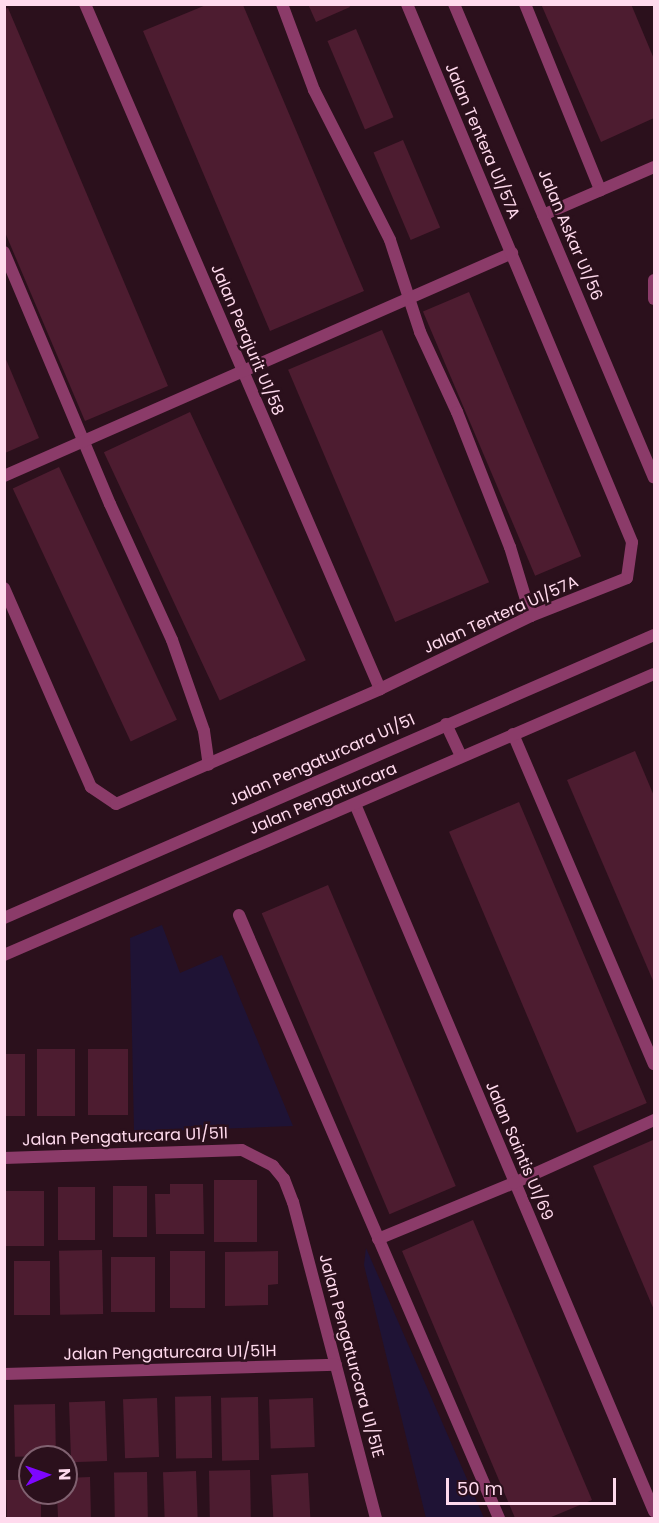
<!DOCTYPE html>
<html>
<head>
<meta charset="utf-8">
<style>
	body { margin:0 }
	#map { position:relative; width:659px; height:1523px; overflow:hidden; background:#2b101c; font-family:Poppins,sans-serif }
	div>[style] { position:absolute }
	.green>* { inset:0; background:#1f1335 }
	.building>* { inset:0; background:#4d1c30; transform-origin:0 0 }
	.service>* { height:12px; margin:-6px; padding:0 6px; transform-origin:6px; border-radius:6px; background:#8b3b69 }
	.minor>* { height:12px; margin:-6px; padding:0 6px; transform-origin:6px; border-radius:6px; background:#8b3b69 }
	.tertiary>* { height:12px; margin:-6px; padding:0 6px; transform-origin:6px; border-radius:6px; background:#8b3b69 }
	span { translate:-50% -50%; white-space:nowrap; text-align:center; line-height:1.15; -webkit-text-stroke:5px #2b101c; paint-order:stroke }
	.street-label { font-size:16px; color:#ffdaed }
	.frame { position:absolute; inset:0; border:6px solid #ffdaed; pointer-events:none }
	.north { position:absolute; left:18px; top:1445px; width:60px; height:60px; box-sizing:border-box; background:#2b101c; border:2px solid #806170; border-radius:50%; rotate:88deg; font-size:16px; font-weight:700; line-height:24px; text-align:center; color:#ffdaed }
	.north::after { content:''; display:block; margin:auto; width:21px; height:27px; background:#7e06ff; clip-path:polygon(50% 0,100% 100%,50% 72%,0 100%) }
	.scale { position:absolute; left:446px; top:1478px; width:170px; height:27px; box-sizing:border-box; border:3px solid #ffdaed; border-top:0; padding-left:8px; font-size:18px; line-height:21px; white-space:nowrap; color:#ffdaed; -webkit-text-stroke:4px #2b101c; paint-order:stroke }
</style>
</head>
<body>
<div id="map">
	<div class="green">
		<div style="clip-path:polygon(162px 925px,180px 973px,222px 955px,293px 1126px,134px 1132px,130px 938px)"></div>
		<div style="clip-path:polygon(366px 1248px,484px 1518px,426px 1518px,364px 1265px)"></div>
	</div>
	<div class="building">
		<div style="clip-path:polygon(308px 4px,349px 4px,350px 7px,316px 22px)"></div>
		<div style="clip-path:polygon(541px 4px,631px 4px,654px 59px,654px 118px,601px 142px)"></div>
		<div style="clip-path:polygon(206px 5px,243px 5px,364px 291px,270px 331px,143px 31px)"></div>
		<div style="clip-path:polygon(8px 8px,168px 386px,85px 421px,4px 230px,4px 9px)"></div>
		<div style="left:356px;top:29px;width:96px;height:31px;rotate:67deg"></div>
		<div style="left:403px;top:140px;width:95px;height:32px;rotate:67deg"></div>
		<div style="left:469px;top:292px;width:287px;height:50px;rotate:67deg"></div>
		<div style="left:382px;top:330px;width:274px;height:102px;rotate:67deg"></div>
		<div style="clip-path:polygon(5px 357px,39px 438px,5px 453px)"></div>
		<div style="left:190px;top:412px;width:274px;height:95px;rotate:65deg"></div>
		<div style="left:59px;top:467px;width:279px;height:51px;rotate:65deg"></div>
		<div style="clip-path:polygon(635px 751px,654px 796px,654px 983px,567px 780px)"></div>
		<div style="left:519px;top:802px;width:327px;height:76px;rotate:67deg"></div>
		<div style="left:328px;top:885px;width:327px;height:72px;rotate:67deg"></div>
		<div style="left:37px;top:1049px;width:38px;height:67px"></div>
		<div style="left:88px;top:1049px;width:40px;height:66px"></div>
		<div style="left:4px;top:1054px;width:21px;height:62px"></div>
		<div style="clip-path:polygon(653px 1140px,654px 1144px,654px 1310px,593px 1166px)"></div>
		<div style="left:214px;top:1180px;width:43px;height:62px"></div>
		<div style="clip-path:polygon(170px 1184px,203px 1184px,204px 1234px,156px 1234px,155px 1194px,170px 1194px)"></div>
		<div style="left:113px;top:1186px;width:34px;height:51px"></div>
		<div style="left:58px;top:1187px;width:37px;height:53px"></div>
		<div style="left:4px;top:1191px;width:40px;height:55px"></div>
		<div style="clip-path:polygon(473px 1220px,592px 1500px,549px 1518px,515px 1518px,402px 1251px)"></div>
		<div style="left:102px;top:1250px;width:64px;height:43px;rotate:89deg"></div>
		<div style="left:170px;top:1251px;width:35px;height:57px"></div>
		<div style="clip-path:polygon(278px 1251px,278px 1284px,268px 1285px,268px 1305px,225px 1306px,225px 1252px)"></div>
		<div style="left:155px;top:1257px;width:55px;height:44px;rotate:90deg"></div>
		<div style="left:14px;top:1261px;width:36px;height:54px"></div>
		<div style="left:211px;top:1396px;width:62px;height:36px;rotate:89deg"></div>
		<div style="left:258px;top:1397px;width:63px;height:37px;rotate:89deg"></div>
		<div style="left:157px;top:1398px;width:59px;height:34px;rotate:88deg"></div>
		<div style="left:313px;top:1398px;width:49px;height:44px;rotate:88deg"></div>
		<div style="left:105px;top:1401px;width:60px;height:36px;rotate:88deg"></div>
		<div style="left:55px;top:1404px;width:52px;height:41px;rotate:89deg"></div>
		<div style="left:250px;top:1470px;width:48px;height:41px;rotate:89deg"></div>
		<div style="left:196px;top:1471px;width:47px;height:33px;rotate:88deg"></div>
		<div style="left:147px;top:1472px;width:46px;height:33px;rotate:89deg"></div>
		<div style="left:308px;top:1473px;width:45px;height:37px;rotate:87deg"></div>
		<div style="clip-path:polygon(90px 1477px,91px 1518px,58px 1518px,57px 1493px,66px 1493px,66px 1478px)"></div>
		<div style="clip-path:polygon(6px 1480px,30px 1480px,30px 1493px,41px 1493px,41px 1518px,7px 1518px)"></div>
	</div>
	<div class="service">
		<div style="left:282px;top:4px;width:92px;rotate:69.6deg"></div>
		<div style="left:314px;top:90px;width:168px;rotate:63.1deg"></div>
		<div style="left:390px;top:240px;width:97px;rotate:71.9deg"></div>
		<div style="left:420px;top:332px;width:88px;rotate:65.2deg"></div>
		<div style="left:457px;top:412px;width:145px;rotate:68.6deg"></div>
		<div style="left:510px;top:547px;width:72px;rotate:73.1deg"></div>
		<div style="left:4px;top:252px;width:273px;rotate:67.2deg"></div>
		<div style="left:110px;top:504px;width:149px;rotate:65.5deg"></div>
		<div style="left:172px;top:640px;width:96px;rotate:70.6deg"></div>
		<div style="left:204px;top:731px;width:34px;rotate:82deg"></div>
		<div style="left:654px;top:280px;width:19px;rotate:90deg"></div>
		<div style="left:239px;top:915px;width:657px;rotate:66.68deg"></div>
		<div style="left:378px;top:1239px;width:147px;rotate:-22.4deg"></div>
	</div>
	<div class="minor">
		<div style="left:85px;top:4px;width:746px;rotate:66.7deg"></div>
		<div style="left:525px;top:4px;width:201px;rotate:68deg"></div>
		<div style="left:543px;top:215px;width:121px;rotate:-23.4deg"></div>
		<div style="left:4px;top:476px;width:555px;rotate:-23.7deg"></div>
		<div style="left:4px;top:588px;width:217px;rotate:66.4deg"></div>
		<div style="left:91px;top:787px;width:30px;rotate:34deg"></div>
		<div style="left:116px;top:804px;width:288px;rotate:-23.5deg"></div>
		<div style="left:380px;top:689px;width:168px;rotate:-25.8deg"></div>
		<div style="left:531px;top:616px;width:103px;rotate:-21.6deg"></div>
		<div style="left:627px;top:578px;width:36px;rotate:-82deg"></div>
		<div style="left:632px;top:542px;width:583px;rotate:-112.7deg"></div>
		<div style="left:513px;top:734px;width:359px;rotate:66.9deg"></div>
		<div style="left:355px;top:804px;width:768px;rotate:67.08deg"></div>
		<div style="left:4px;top:1158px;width:238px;rotate:-1.9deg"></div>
		<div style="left:242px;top:1150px;width:35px;rotate:27deg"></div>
		<div style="left:273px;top:1166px;width:17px;rotate:50deg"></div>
		<div style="left:284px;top:1179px;width:25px;rotate:69deg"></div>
		<div style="left:293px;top:1202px;width:327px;rotate:75.3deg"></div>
		<div style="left:514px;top:1183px;width:154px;rotate:-24.2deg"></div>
		<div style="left:4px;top:1374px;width:332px;rotate:-1.6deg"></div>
	</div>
	<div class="tertiary">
		<div style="left:454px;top:4px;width:514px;rotate:67.12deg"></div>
		<div style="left:446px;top:724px;width:35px;rotate:65deg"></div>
		<div style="left:4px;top:918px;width:709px;rotate:-23.53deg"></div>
		<div style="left:4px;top:955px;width:708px;rotate:-23.38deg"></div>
	</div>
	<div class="street-label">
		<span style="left:482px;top:141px;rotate:67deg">Jalan Tentera U1/57A</span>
		<span style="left:570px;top:235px;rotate:67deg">Jalan Askar U1/56</span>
		<span style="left:247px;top:340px;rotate:67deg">Jalan Perajurit U1/58</span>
		<span style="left:501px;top:615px;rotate:-24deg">Jalan Tentera U1/57A</span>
		<span style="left:322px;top:760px;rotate:-24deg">Jalan Pengaturcara U1/51</span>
		<span style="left:323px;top:799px;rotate:-23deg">Jalan Pengaturcara</span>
		<span style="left:125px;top:1137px;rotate:-2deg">Jalan Pengaturcara U1/51I</span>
		<span style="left:519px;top:1151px;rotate:67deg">Jalan Saintis U1/69</span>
		<span style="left:170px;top:1353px;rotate:-1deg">Jalan Pengaturcara U1/51H</span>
		<span style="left:351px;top:1356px;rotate:75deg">Jalan Pengaturcara U1/51E</span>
	</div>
	<div class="frame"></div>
	<div class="north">N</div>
	<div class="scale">50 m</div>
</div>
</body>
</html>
